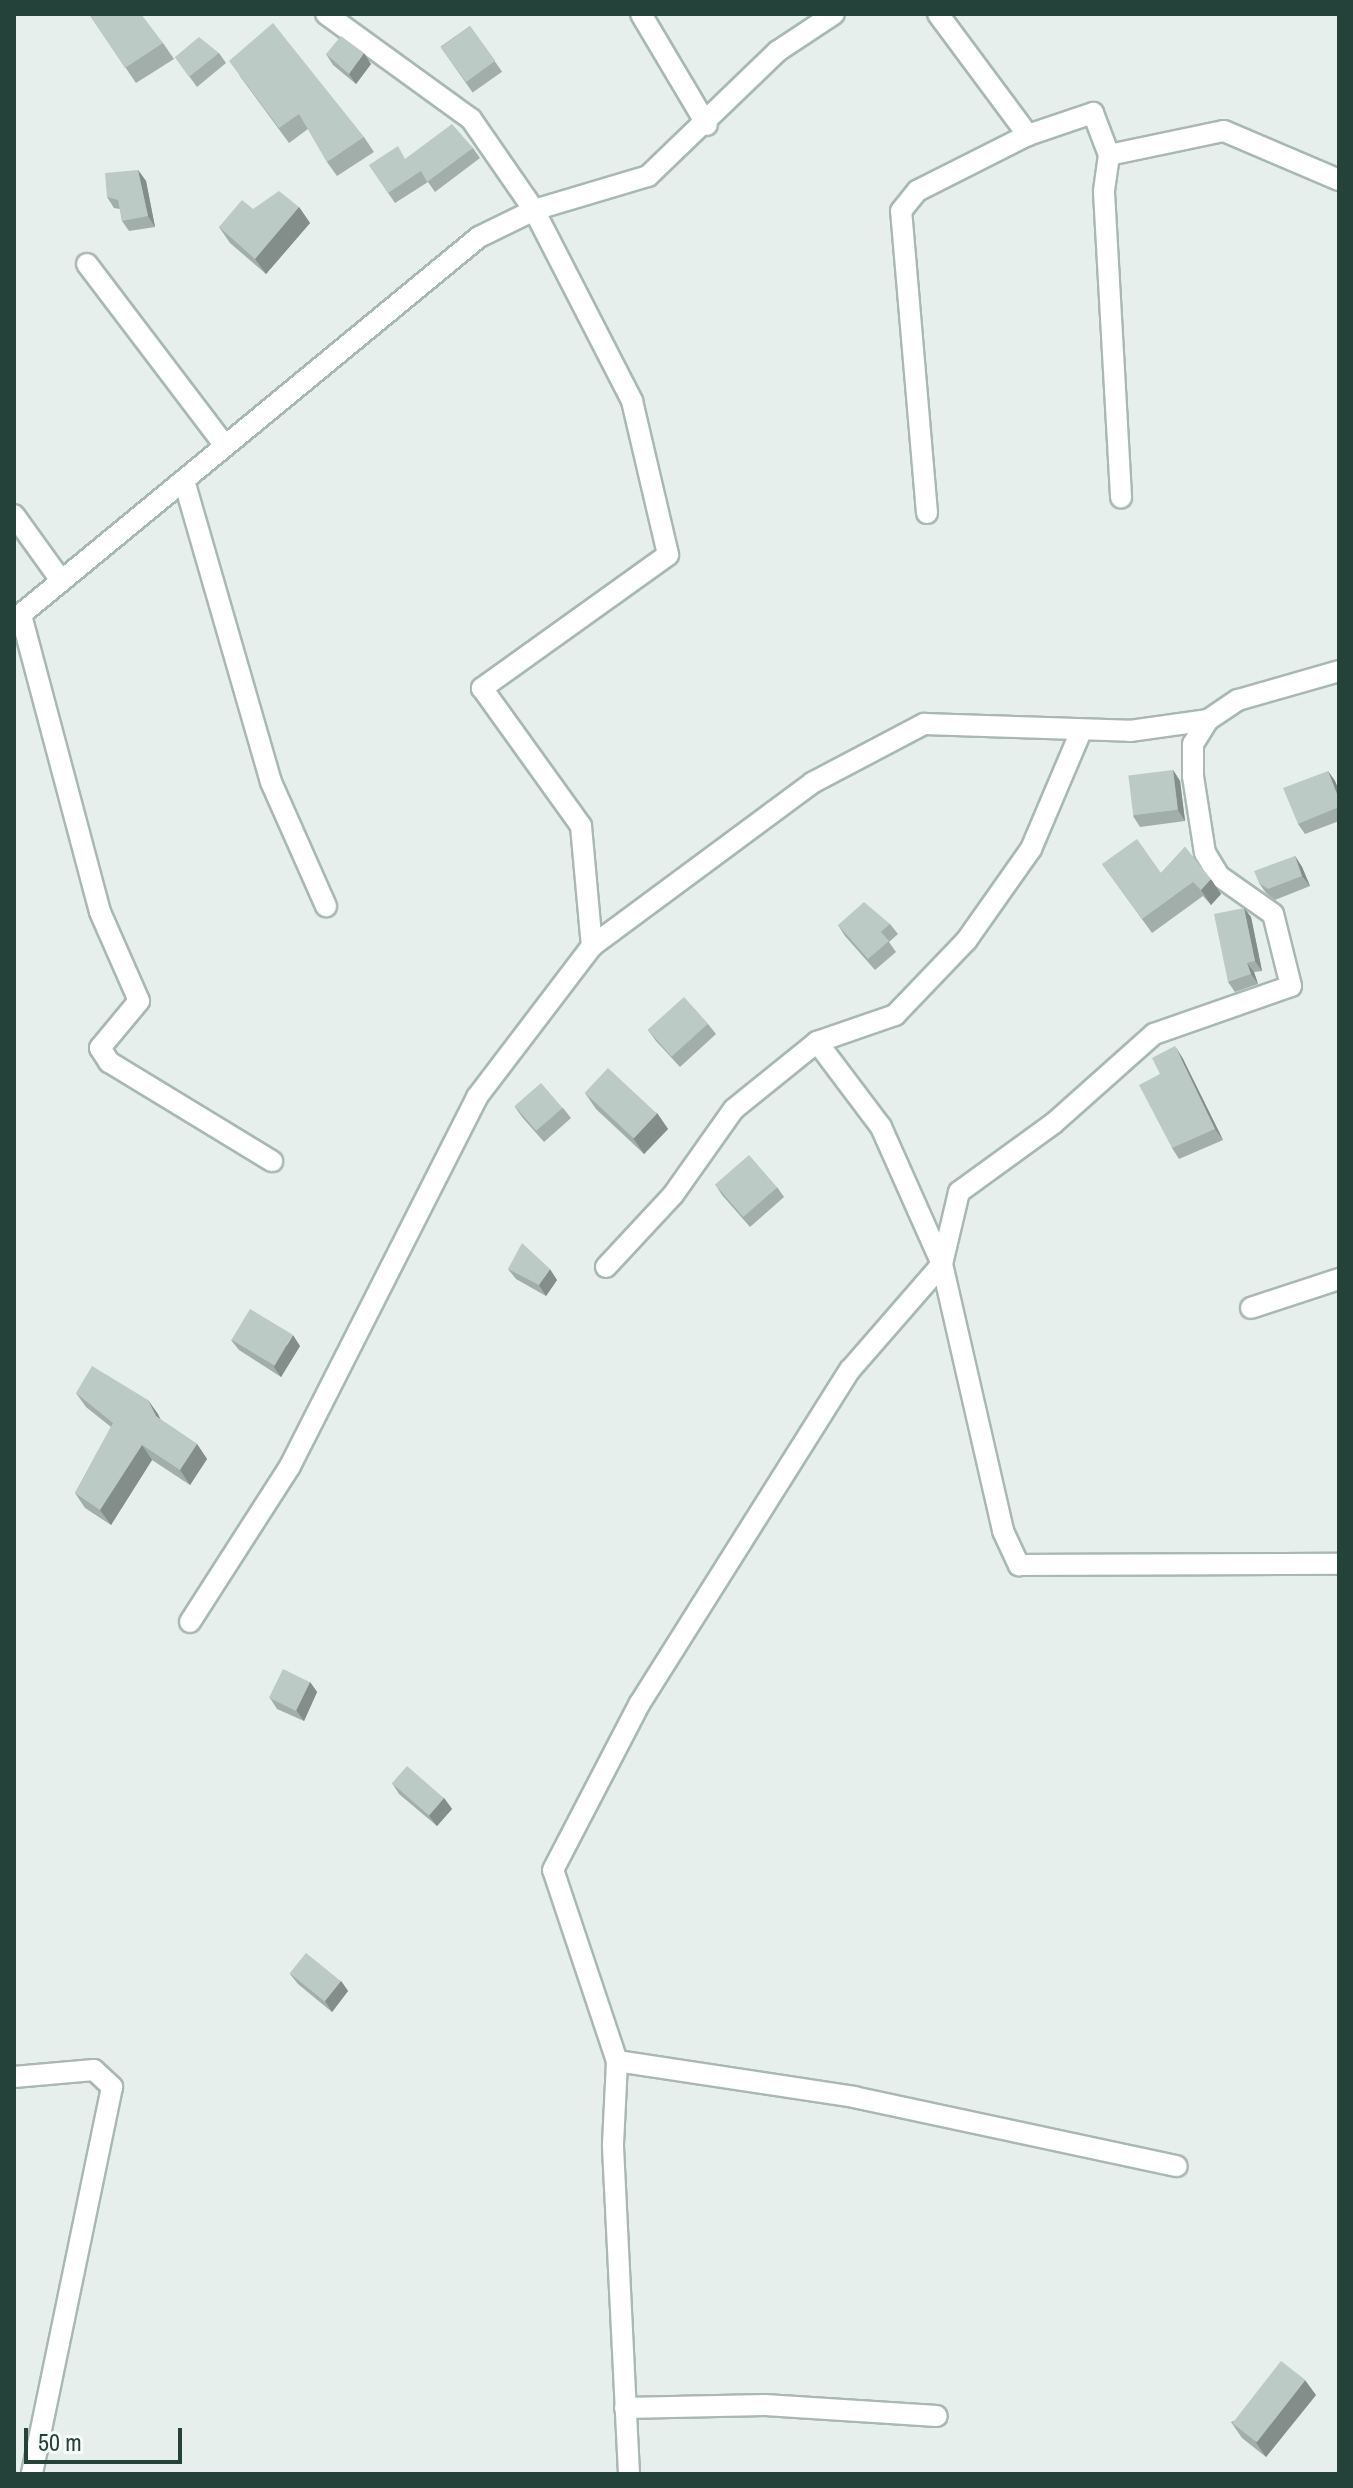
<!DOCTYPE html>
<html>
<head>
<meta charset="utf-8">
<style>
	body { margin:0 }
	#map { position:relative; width:1353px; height:2488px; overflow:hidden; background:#e6efeb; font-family:"Archivo Narrow",sans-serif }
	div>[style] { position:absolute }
	.roads { filter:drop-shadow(2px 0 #a8b8b2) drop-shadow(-2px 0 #a8b8b2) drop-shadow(0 2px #a8b8b2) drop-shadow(0 -2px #a8b8b2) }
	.minor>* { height:20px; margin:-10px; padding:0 10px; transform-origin:10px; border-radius:10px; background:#fff }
	.wall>* { inset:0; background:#a1aea9; transform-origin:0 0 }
	.shaded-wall>* { inset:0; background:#838d89 }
	.building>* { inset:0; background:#bbcac4; transform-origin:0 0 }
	span { translate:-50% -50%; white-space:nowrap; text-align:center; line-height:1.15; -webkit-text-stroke:8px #f7fbf9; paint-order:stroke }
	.frame { position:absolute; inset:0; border:16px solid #24423a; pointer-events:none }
	.scale { position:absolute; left:24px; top:2428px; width:158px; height:36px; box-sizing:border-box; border:4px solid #24423a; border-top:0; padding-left:10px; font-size:24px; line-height:28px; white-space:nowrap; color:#24423a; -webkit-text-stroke:6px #f7fbf9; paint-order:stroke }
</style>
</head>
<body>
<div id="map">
	<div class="roads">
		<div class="minor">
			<div style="left:326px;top:14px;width:179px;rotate:35.9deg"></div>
			<div style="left:471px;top:119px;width:111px;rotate:55.3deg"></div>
			<div style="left:534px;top:210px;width:215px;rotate:62.8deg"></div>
			<div style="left:632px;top:401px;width:158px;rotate:76.8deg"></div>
			<div style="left:668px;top:555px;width:229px;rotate:144.4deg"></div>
			<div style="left:482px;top:688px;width:170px;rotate:54.3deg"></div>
			<div style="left:581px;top:826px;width:121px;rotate:84.8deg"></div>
			<div style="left:641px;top:14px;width:129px;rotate:59.3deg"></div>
			<div style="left:938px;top:14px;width:151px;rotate:53.4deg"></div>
			<div style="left:1109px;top:155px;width:117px;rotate:-11.8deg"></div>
			<div style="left:1224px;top:131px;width:125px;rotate:23.1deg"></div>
			<div style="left:87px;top:264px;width:228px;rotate:52.8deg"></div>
			<div style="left:185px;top:484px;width:310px;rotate:73.9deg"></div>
			<div style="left:271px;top:782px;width:136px;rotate:66.1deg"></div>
			<div style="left:927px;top:513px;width:303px;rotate:-94.9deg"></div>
			<div style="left:901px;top:211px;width:26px;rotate:-51deg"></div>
			<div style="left:917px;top:191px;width:124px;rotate:-26.8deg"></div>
			<div style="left:1028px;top:135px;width:69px;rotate:-18.7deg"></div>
			<div style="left:1093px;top:113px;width:45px;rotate:69.1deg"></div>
			<div style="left:1109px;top:155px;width:37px;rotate:98deg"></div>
			<div style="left:1104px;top:192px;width:306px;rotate:86.8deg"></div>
			<div style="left:14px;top:515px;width:79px;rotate:54.3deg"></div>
			<div style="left:21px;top:615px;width:307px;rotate:75.1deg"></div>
			<div style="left:100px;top:912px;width:97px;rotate:66.3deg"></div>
			<div style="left:139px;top:1001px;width:61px;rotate:129.7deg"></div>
			<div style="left:100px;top:1048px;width:17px;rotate:57deg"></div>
			<div style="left:109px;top:1062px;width:191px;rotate:31.3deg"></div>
			<div style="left:14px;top:620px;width:602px;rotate:-39.48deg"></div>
			<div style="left:479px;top:237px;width:61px;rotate:-26.1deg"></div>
			<div style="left:534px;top:210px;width:119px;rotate:-16.6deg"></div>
			<div style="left:648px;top:176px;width:180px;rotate:-43.9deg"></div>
			<div style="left:778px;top:51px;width:67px;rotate:-33.5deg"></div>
			<div style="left:817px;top:1042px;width:106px;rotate:53deg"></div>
			<div style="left:881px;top:1127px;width:150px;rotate:66deg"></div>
			<div style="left:942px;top:1264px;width:274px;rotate:77.1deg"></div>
			<div style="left:1003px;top:1531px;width:38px;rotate:65deg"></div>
			<div style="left:1019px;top:1565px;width:320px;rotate:-0.2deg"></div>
			<div style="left:606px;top:1267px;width:98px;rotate:-47.1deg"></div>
			<div style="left:673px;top:1195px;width:105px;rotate:-54.7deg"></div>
			<div style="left:734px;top:1109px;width:107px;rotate:-38.9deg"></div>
			<div style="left:817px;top:1042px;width:83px;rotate:-19.1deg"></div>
			<div style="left:895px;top:1015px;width:103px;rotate:-46.2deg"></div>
			<div style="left:966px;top:941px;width:113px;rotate:-54.8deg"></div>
			<div style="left:1031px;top:849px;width:128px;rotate:-67deg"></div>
			<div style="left:1251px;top:1308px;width:93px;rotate:-18.2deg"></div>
			<div style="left:190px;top:1622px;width:185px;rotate:-57.3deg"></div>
			<div style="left:290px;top:1466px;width:414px;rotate:-63.1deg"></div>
			<div style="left:477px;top:1097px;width:190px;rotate:-52.7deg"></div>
			<div style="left:592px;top:946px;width:274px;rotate:-36.5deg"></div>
			<div style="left:812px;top:783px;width:127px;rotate:-27.8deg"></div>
			<div style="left:924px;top:724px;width:206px;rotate:1.9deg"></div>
			<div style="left:1130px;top:731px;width:79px;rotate:-8deg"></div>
			<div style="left:1208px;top:720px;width:36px;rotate:-34deg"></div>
			<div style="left:1238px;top:700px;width:105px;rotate:-16deg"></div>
			<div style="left:617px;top:2061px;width:240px;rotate:8.6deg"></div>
			<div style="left:854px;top:2097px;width:330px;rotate:12.1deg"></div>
			<div style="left:14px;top:2077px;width:80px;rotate:-5deg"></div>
			<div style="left:94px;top:2070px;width:25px;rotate:43deg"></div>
			<div style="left:112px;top:2087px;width:395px;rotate:101.7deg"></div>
			<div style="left:625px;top:2408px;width:140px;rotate:-1.2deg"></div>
			<div style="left:765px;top:2405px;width:172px;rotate:3.7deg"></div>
			<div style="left:629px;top:2474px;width:330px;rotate:-92.8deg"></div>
			<div style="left:613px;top:2144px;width:83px;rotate:-87.2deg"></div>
			<div style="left:617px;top:2061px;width:201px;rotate:-108.5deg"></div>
			<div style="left:553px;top:1870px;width:188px;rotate:-62.5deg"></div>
			<div style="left:640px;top:1703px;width:394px;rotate:-57.8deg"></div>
			<div style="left:850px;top:1370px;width:140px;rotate:-49deg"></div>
			<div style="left:942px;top:1264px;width:74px;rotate:-76.7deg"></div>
			<div style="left:959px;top:1192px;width:117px;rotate:-36deg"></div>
			<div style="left:1054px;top:1123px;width:134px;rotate:-41.7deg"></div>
			<div style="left:1154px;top:1034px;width:145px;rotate:-19.3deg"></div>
			<div style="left:1291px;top:986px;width:74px;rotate:-104deg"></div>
			<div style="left:1273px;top:914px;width:66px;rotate:-144.9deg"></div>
			<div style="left:1219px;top:876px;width:27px;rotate:-121deg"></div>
			<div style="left:1205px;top:853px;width:78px;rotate:-98.9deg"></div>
			<div style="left:1193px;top:776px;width:32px;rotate:-90deg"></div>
			<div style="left:1193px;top:744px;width:28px;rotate:-58deg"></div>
		</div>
	</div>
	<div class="wall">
		<div style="clip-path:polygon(89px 14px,163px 43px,174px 59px,136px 83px)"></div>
		<div style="left:470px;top:26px;width:56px;height:36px;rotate:55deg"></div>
		<div style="clip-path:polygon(219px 53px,226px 63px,197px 87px,175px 57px)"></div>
		<div style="clip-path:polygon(326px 54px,371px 64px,356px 84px,333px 65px)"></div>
		<div style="clip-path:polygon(239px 75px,364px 137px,374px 152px,337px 176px,327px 162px,308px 129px,289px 143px)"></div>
		<div style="clip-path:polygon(473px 148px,480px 158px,435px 192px,428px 182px,395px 203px,369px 165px)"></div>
		<div style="clip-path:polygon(138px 170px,146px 181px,155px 227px,129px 231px,122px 221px,120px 209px,114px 208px,107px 197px)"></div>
		<div style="clip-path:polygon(299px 207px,310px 223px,266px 274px,230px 243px,219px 227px,253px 209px)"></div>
		<div style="clip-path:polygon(1173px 770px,1180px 781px,1185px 821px,1140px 827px,1133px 816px)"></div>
		<div style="clip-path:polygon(1328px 771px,1335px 781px,1339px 791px,1339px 821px,1305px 834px,1298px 824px)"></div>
		<div style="clip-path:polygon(1185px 847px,1221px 894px,1211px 905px,1203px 896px,1152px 933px,1102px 864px,1161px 873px)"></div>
		<div style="clip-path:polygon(1295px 856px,1302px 867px,1310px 886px,1275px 900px,1266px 893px,1259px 883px)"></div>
		<div style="clip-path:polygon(1244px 908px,1251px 917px,1262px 971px,1254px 972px,1258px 984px,1235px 992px,1228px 982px)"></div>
		<div style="clip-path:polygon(890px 924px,898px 934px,889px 942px,896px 952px,875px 970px,845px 936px,838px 925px)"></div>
		<div style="clip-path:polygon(708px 1024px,716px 1034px,680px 1067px,656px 1041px,648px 1030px)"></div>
		<div style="clip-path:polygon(1182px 1057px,1223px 1140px,1179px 1159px,1172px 1148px,1160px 1074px)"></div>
		<div style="clip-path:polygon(585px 1093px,657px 1113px,668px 1129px,644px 1154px,596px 1109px)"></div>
		<div style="clip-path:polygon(515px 1107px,563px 1108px,571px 1118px,544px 1142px,522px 1117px)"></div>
		<div style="clip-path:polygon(715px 1184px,777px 1187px,784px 1197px,750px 1227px,722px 1195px)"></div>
		<div style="clip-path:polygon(508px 1269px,557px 1280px,546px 1296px,516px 1279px)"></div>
		<div style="clip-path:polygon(231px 1340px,300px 1346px,281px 1377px,239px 1350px)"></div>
		<div style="clip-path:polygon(76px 1393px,148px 1400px,161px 1420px,197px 1444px,207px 1459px,190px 1485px,152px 1460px,111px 1525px,85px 1508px,75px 1493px,111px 1427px,86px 1407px)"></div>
		<div style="clip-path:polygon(310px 1682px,317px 1692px,304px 1721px,277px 1709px,270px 1698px)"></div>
		<div style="clip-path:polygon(392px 1783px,444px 1798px,452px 1809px,437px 1826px,399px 1794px)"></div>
		<div style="clip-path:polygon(290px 1974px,341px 1981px,348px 1991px,332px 2012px,298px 1984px)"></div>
		<div style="clip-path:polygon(1316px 2395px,1266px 2457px,1242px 2438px,1231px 2422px)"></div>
	</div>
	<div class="shaded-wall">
		<div style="clip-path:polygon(364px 53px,371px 64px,356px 84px,349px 74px)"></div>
		<div style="clip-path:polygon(138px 170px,146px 181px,155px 227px,148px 216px)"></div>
		<div style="clip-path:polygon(299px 207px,310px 223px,266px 274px,255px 259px)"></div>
		<div style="clip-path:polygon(1173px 770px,1180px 781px,1185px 821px,1178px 810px)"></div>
		<div style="clip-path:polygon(1328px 771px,1335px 781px,1339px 791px,1339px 799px)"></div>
		<div style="clip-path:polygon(1295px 856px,1302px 867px,1310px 886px,1302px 876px)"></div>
		<div style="clip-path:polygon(1211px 879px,1221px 894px,1211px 905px,1201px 890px)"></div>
		<div style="clip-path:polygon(1244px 908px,1251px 917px,1262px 971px,1255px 961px)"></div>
		<div style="clip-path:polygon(1247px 963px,1254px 972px,1258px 984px,1251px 974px)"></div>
		<div style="clip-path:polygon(1175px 1046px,1182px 1057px,1223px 1140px,1215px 1129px)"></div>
		<div style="clip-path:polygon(657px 1113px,668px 1129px,644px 1154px,633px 1138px)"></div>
		<div style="clip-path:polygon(550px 1269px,557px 1280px,546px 1296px,539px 1285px)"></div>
		<div style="clip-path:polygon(293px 1335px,300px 1346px,281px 1377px,274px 1367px)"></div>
		<div style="clip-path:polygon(148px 1400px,158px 1414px,166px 1431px,156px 1416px)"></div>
		<div style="clip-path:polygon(197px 1444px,207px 1459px,190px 1485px,180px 1470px)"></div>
		<div style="clip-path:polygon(142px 1445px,152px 1460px,111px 1525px,100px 1510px)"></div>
		<div style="clip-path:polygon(310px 1682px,317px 1692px,304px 1721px,296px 1710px)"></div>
		<div style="clip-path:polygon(444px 1798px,452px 1809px,437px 1826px,429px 1816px)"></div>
		<div style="clip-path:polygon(341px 1981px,348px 1991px,332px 2012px,325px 2001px)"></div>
		<div style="clip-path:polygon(1305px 2380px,1316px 2395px,1266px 2457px,1255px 2441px)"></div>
	</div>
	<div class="building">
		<div style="clip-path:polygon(89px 14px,141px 14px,163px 43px,125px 68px)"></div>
		<div style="clip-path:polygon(273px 23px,364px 137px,327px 162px,299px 114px,279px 128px,229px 61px)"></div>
		<div style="left:470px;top:26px;width:43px;height:36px;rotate:54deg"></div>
		<div style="clip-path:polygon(341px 36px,364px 53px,349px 74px,326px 54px)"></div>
		<div style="clip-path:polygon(199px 37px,219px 53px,189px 77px,175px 57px)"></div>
		<div style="clip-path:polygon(452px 124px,473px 148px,427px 182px,421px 171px,388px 193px,369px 165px,398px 146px,405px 159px)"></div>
		<div style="clip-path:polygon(138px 170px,148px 216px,122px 221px,118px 200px,107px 197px,105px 173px)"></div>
		<div style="clip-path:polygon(279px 191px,299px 207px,255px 259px,219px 227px,242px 200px,253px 209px)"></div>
		<div style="left:1173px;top:770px;width:40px;height:45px;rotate:83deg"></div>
		<div style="clip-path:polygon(1328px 771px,1339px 799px,1339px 807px,1298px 824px,1283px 788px)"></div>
		<div style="clip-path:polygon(1137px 839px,1161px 873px,1185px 847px,1211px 879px,1201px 890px,1193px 882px,1142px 919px,1102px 864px)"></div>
		<div style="clip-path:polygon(1295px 856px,1302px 876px,1268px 889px,1259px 883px,1254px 871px)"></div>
		<div style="clip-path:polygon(864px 902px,890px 924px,881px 932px,889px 941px,868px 959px,838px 925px)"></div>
		<div style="clip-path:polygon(1244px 908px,1255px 961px,1247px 963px,1251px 974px,1228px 982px,1214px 914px)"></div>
		<div style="left:684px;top:997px;width:36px;height:49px;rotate:48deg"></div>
		<div style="clip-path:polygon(1175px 1046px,1215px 1129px,1172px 1148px,1139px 1085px,1160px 1074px,1152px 1058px)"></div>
		<div style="left:608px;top:1068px;width:67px;height:34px;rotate:43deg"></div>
		<div style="left:541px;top:1083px;width:33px;height:35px;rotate:49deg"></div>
		<div style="left:749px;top:1155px;width:43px;height:45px;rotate:49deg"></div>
		<div style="clip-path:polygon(522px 1243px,550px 1269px,539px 1285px,508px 1269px)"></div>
		<div style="left:250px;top:1309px;width:50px;height:36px;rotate:31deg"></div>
		<div style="clip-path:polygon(92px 1366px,148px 1400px,156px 1416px,197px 1444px,180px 1470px,142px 1445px,100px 1510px,75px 1493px,113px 1423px,76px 1393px)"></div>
		<div style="left:283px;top:1669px;width:30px;height:32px;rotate:26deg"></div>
		<div style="left:407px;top:1766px;width:49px;height:23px;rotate:41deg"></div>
		<div style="left:306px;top:1953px;width:45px;height:26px;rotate:39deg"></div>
		<div style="left:1281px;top:2361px;width:31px;height:79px;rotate:38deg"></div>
	</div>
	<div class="frame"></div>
	<div class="scale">50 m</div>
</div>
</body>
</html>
